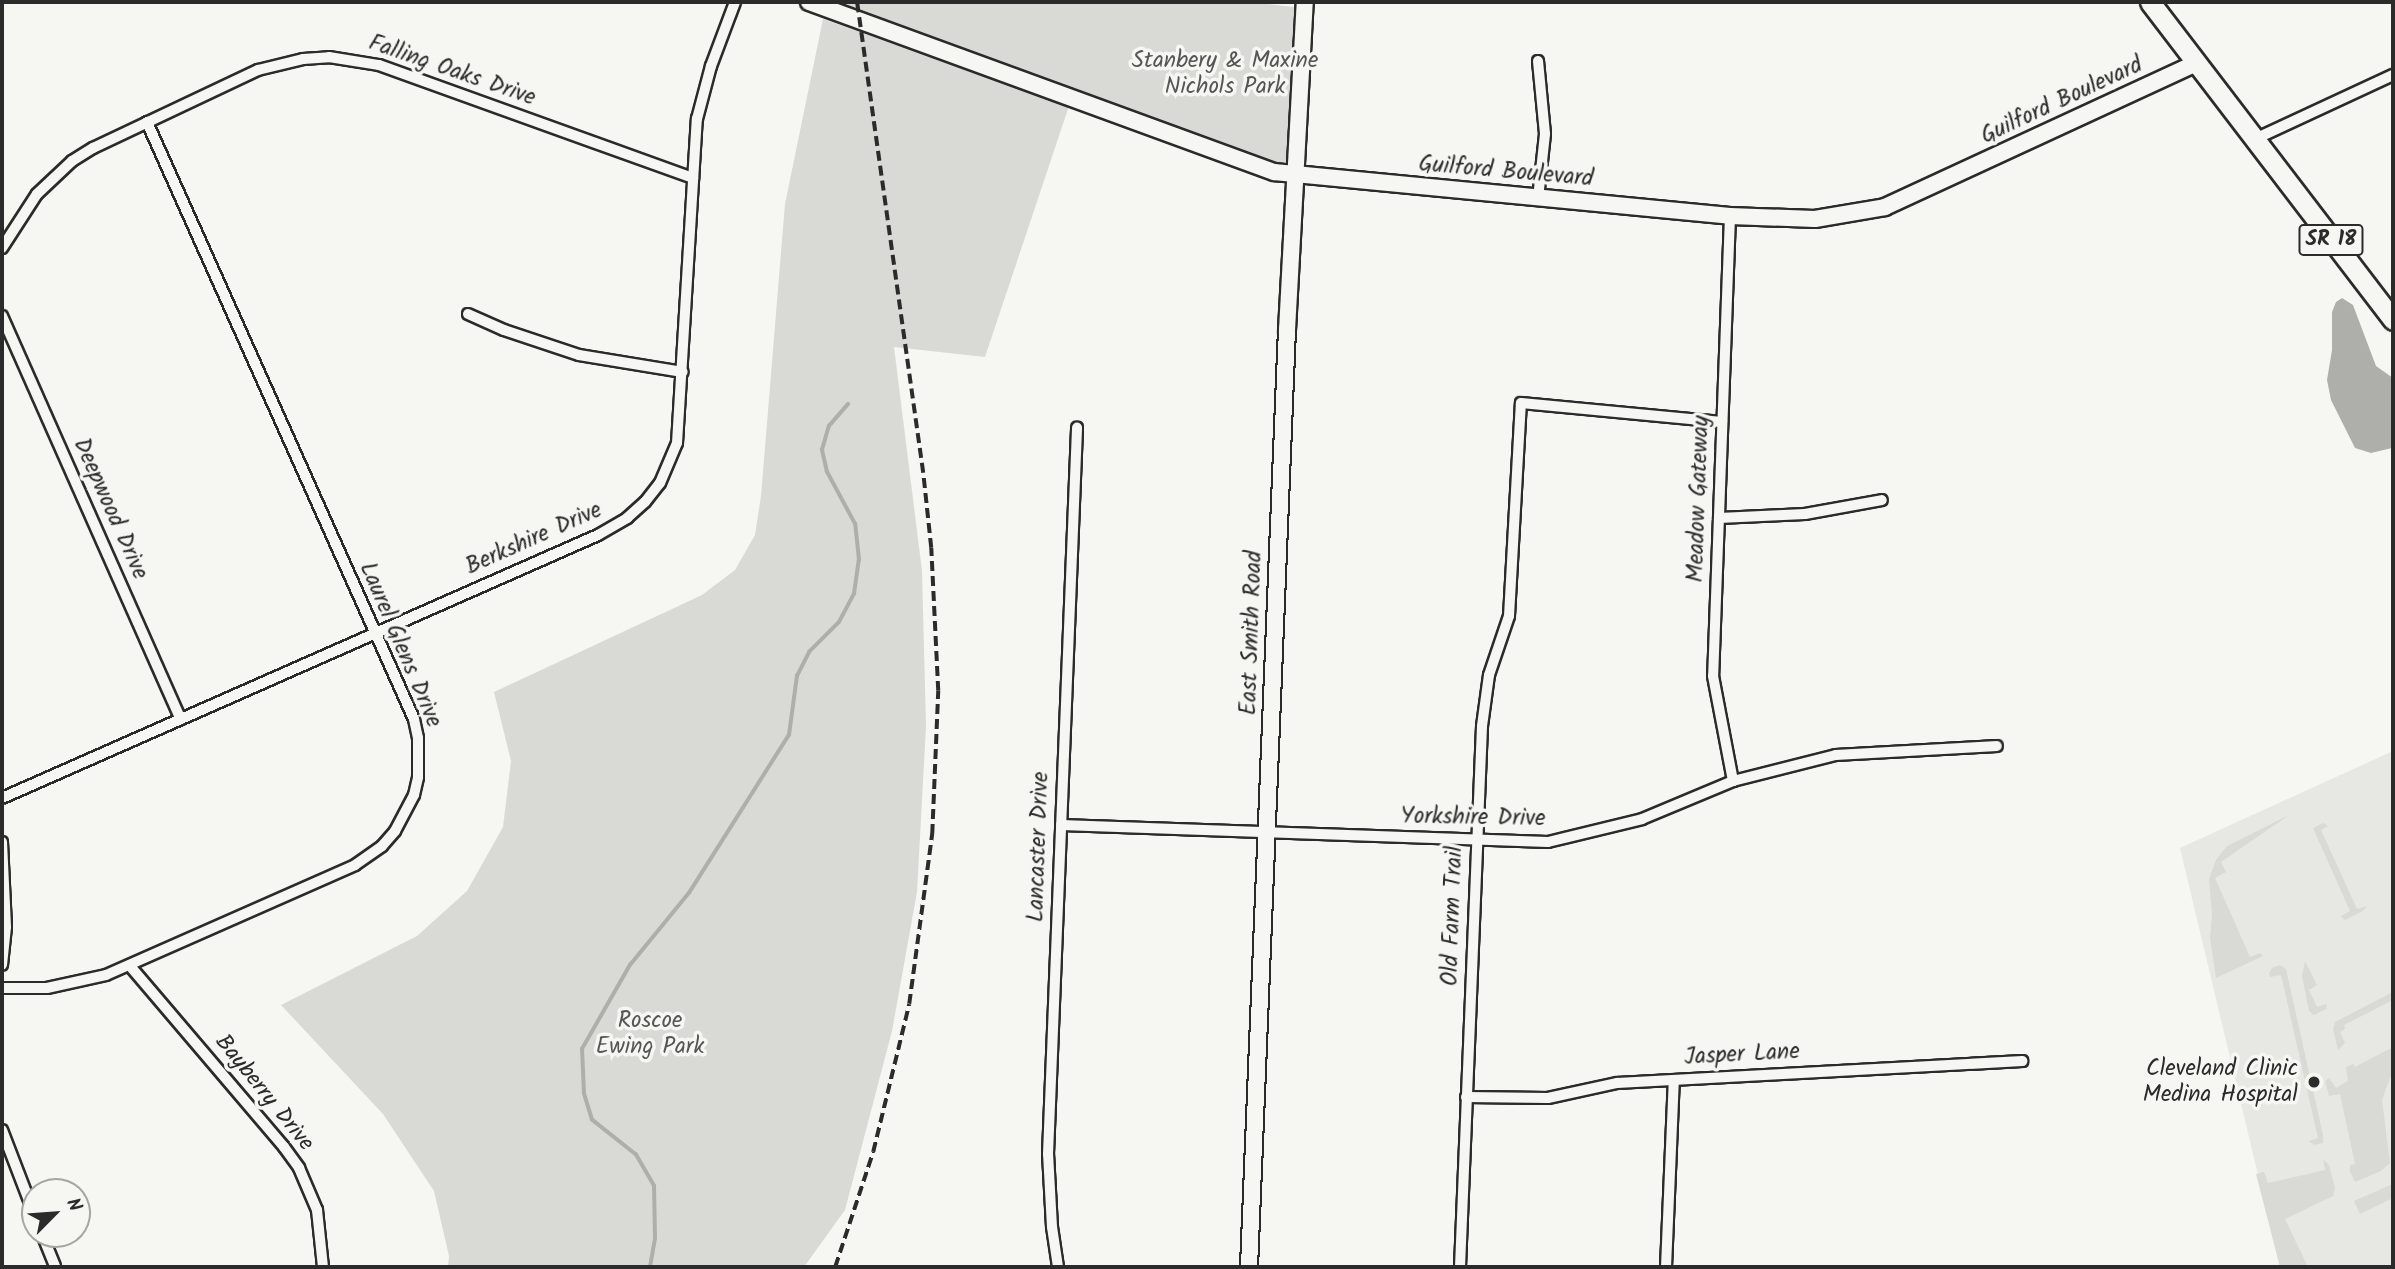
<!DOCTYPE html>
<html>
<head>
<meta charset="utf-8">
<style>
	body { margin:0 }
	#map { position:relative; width:2395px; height:1269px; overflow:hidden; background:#f6f6f2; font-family:Kalam,sans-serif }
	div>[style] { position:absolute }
	.built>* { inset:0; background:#e7e7e3 }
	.green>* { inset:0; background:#d9d9d5 }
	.water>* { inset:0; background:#aeaeab }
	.stream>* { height:3.5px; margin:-1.75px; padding:0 1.75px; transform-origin:1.75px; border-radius:1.75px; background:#aeaeab }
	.roads { filter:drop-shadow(2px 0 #2b2b2b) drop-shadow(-2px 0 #2b2b2b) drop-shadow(0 2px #2b2b2b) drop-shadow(0 -2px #2b2b2b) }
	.street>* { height:10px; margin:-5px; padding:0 5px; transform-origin:5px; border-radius:5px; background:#f6f6f2 }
	.secondary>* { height:16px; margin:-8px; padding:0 8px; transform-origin:8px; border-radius:8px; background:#f6f6f2 }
	.highway>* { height:19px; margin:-9.5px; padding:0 9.5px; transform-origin:9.5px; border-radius:9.5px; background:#f6f6f2 }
	.rail>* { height:3.5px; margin-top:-1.75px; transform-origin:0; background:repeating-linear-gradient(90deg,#2b2b2b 0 10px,transparent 0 15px) }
	.dots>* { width:19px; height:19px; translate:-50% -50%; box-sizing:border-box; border:4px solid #f6f6f2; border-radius:50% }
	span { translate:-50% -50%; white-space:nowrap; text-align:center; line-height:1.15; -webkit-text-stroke:7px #f6f6f2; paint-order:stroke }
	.shield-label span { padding:2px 5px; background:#f6f6f2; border:2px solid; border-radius:5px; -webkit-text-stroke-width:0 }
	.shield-label { font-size:21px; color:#2b2b2b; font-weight:700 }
	.park-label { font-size:23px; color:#565656 }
	.street-label { font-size:23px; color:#2b2b2b }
	.poi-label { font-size:23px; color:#2b2b2b }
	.right { translate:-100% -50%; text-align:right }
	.frame { position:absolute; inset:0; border:4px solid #2b2b2b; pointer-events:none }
	.north { position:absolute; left:21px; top:1178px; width:70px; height:70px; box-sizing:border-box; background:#f6f6f2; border:2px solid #a5a5a2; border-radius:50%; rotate:65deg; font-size:19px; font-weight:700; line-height:28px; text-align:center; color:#2b2b2b }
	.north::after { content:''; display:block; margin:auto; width:24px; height:32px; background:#2b2b2b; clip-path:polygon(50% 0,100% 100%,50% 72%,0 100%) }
</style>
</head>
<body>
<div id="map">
	<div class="built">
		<div style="clip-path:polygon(2393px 751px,2393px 1267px,2280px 1267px,2180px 848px)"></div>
	</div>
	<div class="green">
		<div style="clip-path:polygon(828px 2px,1252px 2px,1301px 8px,1292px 172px)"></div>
		<div style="clip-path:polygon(823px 19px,1069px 106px,985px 357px,894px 347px,922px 571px,926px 726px,917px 892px,892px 1031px,845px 1210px,804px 1267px,448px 1267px,449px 1256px,434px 1191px,383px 1114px,281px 1005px,417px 936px,467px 891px,503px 827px,511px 761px,494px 692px,702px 595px,735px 570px,755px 535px,761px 496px,785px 204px)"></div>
		<div style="clip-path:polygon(2289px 815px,2221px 862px,2226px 872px,2215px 878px,2250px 957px,2260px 953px,2263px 956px,2216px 978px,2210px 938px,2212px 914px,2209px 879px,2216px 860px,2227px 846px)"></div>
		<div style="clip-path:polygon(2323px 823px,2328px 826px,2321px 830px,2357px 909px,2367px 906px,2363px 911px,2345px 920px,2341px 916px,2350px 911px,2313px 828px)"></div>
		<div style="clip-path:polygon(2305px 961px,2317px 985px,2309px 990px,2317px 1007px,2327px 1004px,2326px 1009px,2314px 1015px,2309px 1011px,2302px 976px)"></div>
		<div style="clip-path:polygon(2280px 965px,2286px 969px,2323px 1135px,2323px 1143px,2314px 1145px,2309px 1141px,2318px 1138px,2281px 975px,2270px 977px,2269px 973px,2272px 968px)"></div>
		<div style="clip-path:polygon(2393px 992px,2393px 1000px,2344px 1025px,2345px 1029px,2340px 1032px,2345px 1043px,2338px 1050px,2333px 1029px,2335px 1022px)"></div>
		<div style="clip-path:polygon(2393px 1047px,2393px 1070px,2382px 1100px,2390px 1163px,2381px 1171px,2355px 1182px,2350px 1172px,2350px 1165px,2355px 1164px,2340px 1094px,2329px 1096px,2325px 1081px,2329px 1078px,2336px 1088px,2348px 1081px,2346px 1067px,2353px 1064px,2355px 1067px)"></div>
		<div style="clip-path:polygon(2323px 1159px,2329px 1165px,2335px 1188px,2333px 1196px,2285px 1219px,2308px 1267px,2280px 1267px,2256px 1174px,2264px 1172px,2268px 1183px,2325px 1170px)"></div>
		<div style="clip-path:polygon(2393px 1184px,2393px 1198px,2360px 1214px,2354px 1201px)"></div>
	</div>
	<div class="water">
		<div style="clip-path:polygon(2342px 298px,2353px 305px,2376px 366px,2393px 378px,2392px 448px,2371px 453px,2355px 448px,2331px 400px,2327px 380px,2332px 350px,2332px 312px,2336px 302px)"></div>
	</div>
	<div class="stream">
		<div style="left:650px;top:1267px;width:29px;rotate:-80deg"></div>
		<div style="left:655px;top:1238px;width:52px;rotate:-91.1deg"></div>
		<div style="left:654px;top:1186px;width:36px;rotate:-120deg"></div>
		<div style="left:636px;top:1155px;width:56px;rotate:-141.5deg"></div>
		<div style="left:592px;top:1120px;width:27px;rotate:-107deg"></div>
		<div style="left:584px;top:1094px;width:45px;rotate:-92.5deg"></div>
		<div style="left:582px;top:1049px;width:97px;rotate:-60.3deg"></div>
		<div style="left:630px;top:965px;width:93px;rotate:-50.7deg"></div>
		<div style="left:689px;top:893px;width:187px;rotate:-57.7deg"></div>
		<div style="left:789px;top:735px;width:60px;rotate:-82.3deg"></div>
		<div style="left:797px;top:676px;width:27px;rotate:-63deg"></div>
		<div style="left:809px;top:652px;width:42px;rotate:-45deg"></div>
		<div style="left:839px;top:622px;width:32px;rotate:-62deg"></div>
		<div style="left:854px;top:594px;width:34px;rotate:-82deg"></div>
		<div style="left:859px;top:560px;width:36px;rotate:-96deg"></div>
		<div style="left:855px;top:524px;width:59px;rotate:-118.3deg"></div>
		<div style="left:827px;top:472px;width:23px;rotate:-103deg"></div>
		<div style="left:822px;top:450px;width:25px;rotate:-74deg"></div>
		<div style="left:829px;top:426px;width:29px;rotate:-49deg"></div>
	</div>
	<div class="roads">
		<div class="street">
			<div style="left:1538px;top:61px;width:73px;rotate:84.5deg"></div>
			<div style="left:1545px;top:134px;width:64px;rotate:96.2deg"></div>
			<div style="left:2255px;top:139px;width:152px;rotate:-24.9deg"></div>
			<div style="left:1730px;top:216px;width:460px;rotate:92.1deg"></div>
			<div style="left:1713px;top:676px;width:107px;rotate:79.2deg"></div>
			<div style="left:2px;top:248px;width:64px;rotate:-57.1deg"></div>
			<div style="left:37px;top:194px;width:48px;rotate:-43.3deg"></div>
			<div style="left:72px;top:161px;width:25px;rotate:-32deg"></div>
			<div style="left:93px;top:148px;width:183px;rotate:-25.3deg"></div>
			<div style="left:258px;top:70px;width:46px;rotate:-13.7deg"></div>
			<div style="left:303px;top:59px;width:26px;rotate:-4deg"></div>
			<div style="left:329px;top:57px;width:51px;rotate:9.1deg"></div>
			<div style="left:379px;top:65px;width:334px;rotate:19.8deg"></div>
			<div style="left:468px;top:314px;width:39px;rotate:24deg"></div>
			<div style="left:504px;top:330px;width:79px;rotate:18.4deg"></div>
			<div style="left:579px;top:355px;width:105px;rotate:9.3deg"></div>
			<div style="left:2px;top:316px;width:441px;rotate:66.1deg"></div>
			<div style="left:1719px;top:518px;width:86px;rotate:-2.7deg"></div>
			<div style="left:1805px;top:514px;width:78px;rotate:-10.3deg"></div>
			<div style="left:2px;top:798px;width:651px;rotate:-23.81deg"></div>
			<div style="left:598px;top:535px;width:34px;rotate:-30deg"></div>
			<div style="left:627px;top:518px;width:24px;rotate:-42deg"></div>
			<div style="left:645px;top:502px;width:24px;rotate:-52deg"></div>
			<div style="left:660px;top:483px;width:43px;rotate:-67deg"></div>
			<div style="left:677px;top:443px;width:325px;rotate:-86.5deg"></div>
			<div style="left:697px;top:119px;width:55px;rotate:-75.2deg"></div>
			<div style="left:711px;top:66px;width:68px;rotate:-69.4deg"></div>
			<div style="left:1061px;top:825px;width:487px;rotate:2deg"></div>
			<div style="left:1548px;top:842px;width:97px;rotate:-13.7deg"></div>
			<div style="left:1642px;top:819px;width:99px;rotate:-22.7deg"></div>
			<div style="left:1733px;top:781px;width:106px;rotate:-14.2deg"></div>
			<div style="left:1836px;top:755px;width:161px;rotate:-3.2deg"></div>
			<div style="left:2px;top:842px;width:85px;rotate:87.3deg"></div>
			<div style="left:6px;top:927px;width:38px;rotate:96deg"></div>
			<div style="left:130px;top:966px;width:238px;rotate:49.6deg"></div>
			<div style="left:284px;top:1147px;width:26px;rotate:54deg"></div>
			<div style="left:299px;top:1168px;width:46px;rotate:66.8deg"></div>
			<div style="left:317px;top:1210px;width:57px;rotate:84deg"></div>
			<div style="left:2px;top:988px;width:45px"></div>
			<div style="left:47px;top:988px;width:60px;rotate:-12.4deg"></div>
			<div style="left:106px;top:975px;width:272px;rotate:-23.8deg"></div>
			<div style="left:355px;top:865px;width:33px;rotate:-35deg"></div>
			<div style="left:382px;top:846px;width:20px;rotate:-49deg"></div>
			<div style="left:395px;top:831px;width:41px;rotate:-62.2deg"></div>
			<div style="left:414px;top:795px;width:18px;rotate:-77deg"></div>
			<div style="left:418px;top:777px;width:39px;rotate:-90deg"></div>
			<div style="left:418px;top:738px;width:19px;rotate:-102deg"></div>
			<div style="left:414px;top:719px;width:654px;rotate:-114.1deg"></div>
			<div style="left:1466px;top:1097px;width:82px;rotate:0.7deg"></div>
			<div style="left:1548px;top:1098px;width:71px;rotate:-12.3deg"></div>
			<div style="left:1617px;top:1083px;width:406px;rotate:-3.1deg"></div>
			<div style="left:2px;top:1130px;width:92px;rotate:69deg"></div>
			<div style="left:42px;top:1234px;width:35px;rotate:68deg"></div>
			<div style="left:1058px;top:1267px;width:40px;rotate:-98.5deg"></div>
			<div style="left:1052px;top:1227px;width:73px;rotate:-93.1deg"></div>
			<div style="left:1048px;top:1154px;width:727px;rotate:-87.71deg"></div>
			<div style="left:1460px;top:1267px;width:541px;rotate:-87.67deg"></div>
			<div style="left:1482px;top:726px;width:51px;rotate:-82.2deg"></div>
			<div style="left:1489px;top:675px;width:62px;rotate:-71.3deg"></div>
			<div style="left:1509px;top:616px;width:213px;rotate:-86.8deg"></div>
			<div style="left:1521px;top:403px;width:202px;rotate:5.4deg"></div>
			<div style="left:1666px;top:1267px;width:187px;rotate:-87.6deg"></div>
		</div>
		<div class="secondary">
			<div style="left:809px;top:2px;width:495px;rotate:20.1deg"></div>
			<div style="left:1274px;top:172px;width:458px;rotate:5.5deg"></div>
			<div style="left:1730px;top:216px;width:85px;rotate:2deg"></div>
			<div style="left:1815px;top:219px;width:71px;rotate:-9.7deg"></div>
			<div style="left:1885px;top:207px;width:344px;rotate:-24.8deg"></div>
			<div style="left:1249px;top:1267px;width:938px;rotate:-87.68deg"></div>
			<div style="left:1287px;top:330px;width:328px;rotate:-86.9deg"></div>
		</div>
		<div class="highway">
			<div style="left:2150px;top:2px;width:400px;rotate:52.6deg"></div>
		</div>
	</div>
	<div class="rail">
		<div style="left:835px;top:1267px;width:121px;rotate:-71.7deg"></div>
		<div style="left:873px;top:1152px;width:152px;rotate:-76.3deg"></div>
		<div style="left:909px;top:1004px;width:172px;rotate:-82.3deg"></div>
		<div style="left:932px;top:834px;width:143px;rotate:-87.6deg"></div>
		<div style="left:938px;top:691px;width:143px;rotate:-92.8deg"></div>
		<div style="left:931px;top:548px;width:75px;rotate:-96.1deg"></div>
		<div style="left:923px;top:473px;width:476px;rotate:-98deg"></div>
	</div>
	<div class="dots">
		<div style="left:2314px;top:1082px;background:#2b2b2b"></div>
	</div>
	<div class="shield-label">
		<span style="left:2331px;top:240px">SR 18</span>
	</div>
	<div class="park-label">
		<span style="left:1225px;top:74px">Stanbery &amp; Maxine<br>Nichols Park</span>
		<span style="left:650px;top:1034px">Roscoe<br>Ewing Park</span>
	</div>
	<div class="street-label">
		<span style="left:452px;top:71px;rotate:19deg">Falling Oaks Drive</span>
		<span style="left:2062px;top:101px;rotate:-25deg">Guilford Boulevard</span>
		<span style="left:1506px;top:172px;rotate:5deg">Guilford Boulevard</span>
		<span style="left:1699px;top:499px;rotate:-88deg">Meadow Gateway</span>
		<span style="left:110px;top:509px;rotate:66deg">Deepwood Drive</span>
		<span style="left:534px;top:539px;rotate:-24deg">Berkshire Drive</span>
		<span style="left:1252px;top:633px;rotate:-88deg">East Smith Road</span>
		<span style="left:400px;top:645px;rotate:67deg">Laurel Glens Drive</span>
		<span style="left:1473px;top:818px;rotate:1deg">Yorkshire Drive</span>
		<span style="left:1039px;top:847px;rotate:-88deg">Lancaster Drive</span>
		<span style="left:1453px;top:916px;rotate:-88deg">Old Farm Trail</span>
		<span style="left:1742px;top:1055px;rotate:-3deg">Jasper Lane</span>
		<span style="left:264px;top:1093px;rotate:51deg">Bayberry Drive</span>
	</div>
	<div class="poi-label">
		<span class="right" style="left:2298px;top:1082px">Cleveland Clinic<br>Medina Hospital</span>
	</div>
	<div class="frame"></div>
	<div class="north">N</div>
</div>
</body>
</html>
